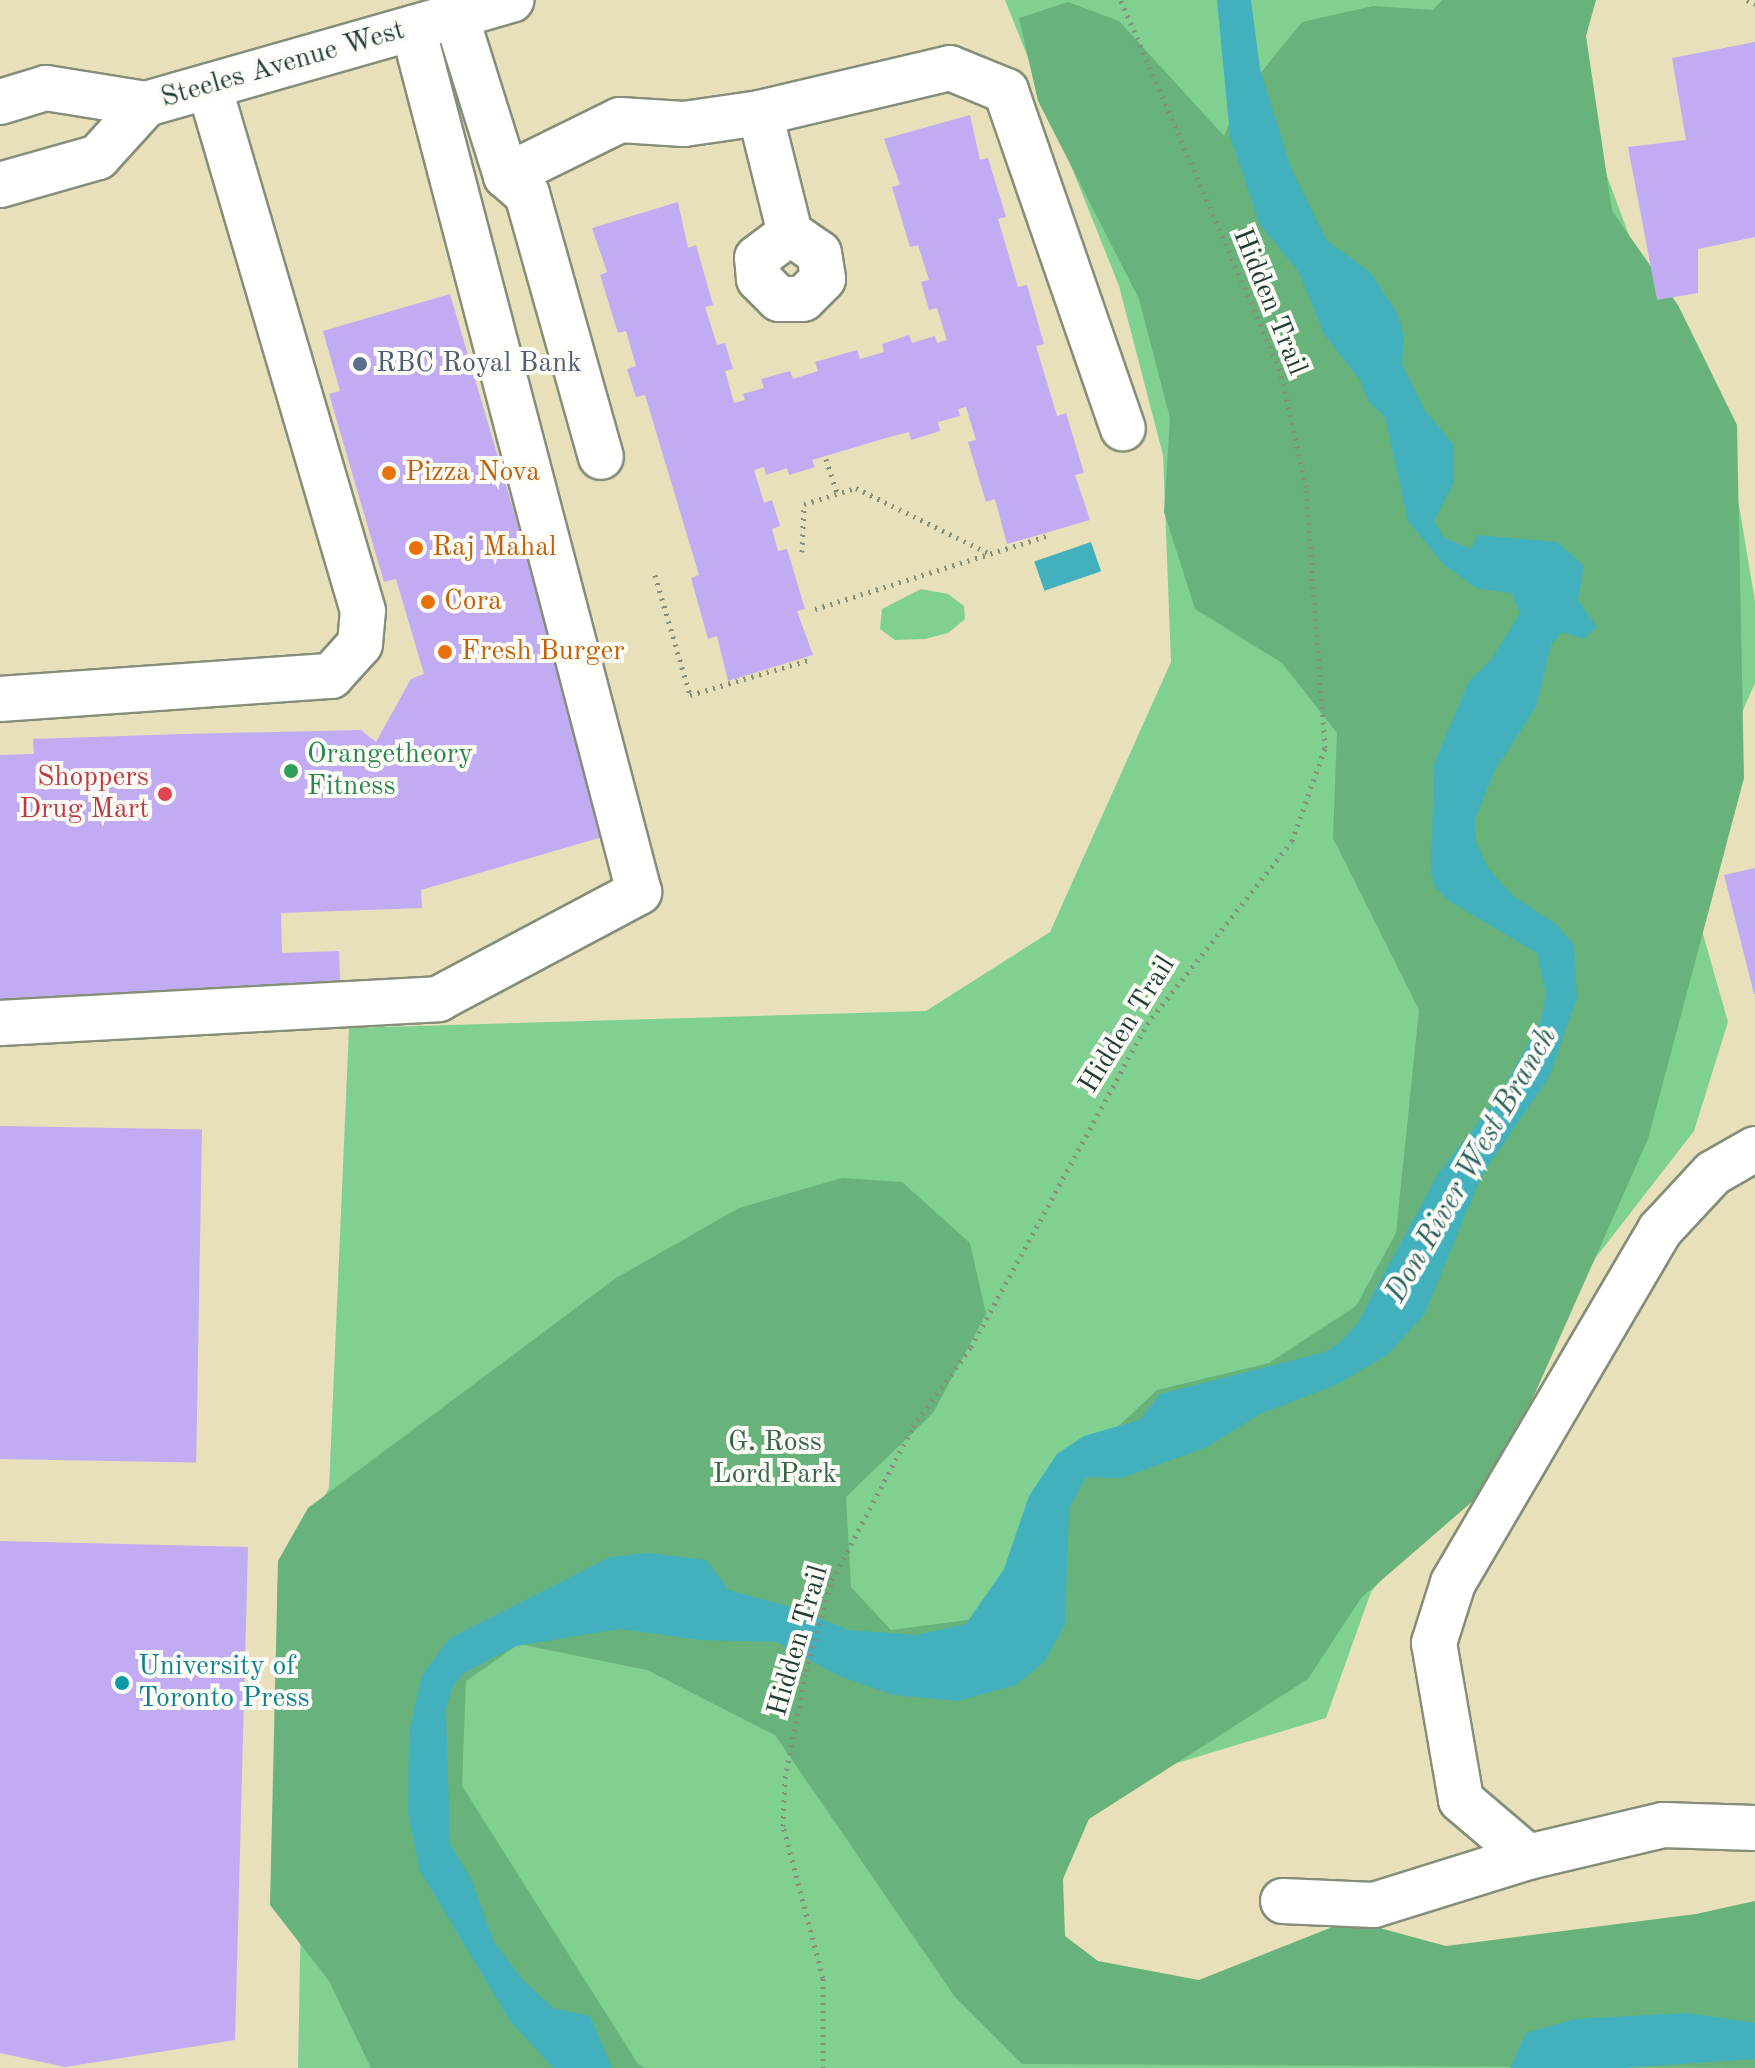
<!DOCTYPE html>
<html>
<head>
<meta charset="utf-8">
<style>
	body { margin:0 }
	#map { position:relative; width:1755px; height:2068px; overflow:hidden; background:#e8e0bb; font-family:"Old Standard TT",serif }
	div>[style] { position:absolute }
	.green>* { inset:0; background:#80d091 }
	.forest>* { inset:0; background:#68b27b }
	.water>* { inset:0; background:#42b1bd; transform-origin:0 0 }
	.building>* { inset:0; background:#c1abf2; transform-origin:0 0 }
	.path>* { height:5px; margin-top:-2.5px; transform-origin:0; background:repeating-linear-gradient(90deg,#848e78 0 2px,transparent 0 8px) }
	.roads { filter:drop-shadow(2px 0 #848e78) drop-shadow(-2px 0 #848e78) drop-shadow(0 2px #848e78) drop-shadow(0 -2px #848e78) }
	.minor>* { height:44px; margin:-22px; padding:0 22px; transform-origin:22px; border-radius:22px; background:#fff }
	.major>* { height:44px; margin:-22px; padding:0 22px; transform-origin:22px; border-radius:22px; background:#fff }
	.dots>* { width:22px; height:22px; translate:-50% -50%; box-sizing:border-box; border:4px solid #fdfcf7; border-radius:50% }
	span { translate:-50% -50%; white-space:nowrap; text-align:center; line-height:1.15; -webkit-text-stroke:8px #fdfcf7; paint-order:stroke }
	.street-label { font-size:28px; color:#1f3d34 }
	.service-label { font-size:28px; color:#4e5e75 }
	.left { translate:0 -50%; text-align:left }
	.food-label { font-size:28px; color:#c56008 }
	.leisure-label { font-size:28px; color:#27864d }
	.health-label { font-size:28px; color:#be3a42 }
	.right { translate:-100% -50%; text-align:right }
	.park-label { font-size:28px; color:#37624b }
	.culture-label { font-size:28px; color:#0d838f }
	.water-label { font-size:30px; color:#2a605d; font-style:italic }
</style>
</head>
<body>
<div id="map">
	<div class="green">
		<div style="clip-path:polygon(1005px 0,1542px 0,1674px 357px,1739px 505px,1755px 601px,1755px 683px,1717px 770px,1695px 906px,1728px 1022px,1694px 1131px,1597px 1256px,1473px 1470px,1371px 1592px,1326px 1718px,1058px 1799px,1035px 1895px,1083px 1980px,1755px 2068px,298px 2068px,301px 1905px,277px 1815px,277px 1585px,329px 1488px,349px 1028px,926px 1011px,1050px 932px,1171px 662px,1163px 455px,1119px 286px)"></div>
		<div style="clip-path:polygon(921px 589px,948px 594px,964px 606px,965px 619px,948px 633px,925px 639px,895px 640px,880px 629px,882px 609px)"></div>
	</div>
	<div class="forest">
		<div style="clip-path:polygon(1442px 0,1596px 0,1586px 36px,1612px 211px,1678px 305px,1737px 425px,1744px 778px,1648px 1139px,1496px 1481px,1361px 1598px,1308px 1679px,1089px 1819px,1063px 1879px,1065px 1936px,1098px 1961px,1199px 1980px,1350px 1920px,1446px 1946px,1696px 1914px,1755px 1901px,1755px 2068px,1022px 2064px,955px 1997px,775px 1735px,647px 1670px,519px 1644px,466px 1681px,462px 1786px,638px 2064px,645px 2068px,371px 2068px,329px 1981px,270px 1905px,278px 1561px,308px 1508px,616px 1278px,739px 1208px,842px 1178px,902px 1182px,970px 1243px,986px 1314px,933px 1413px,846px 1497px,851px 1587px,891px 1630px,1006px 1615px,1091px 1452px,1157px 1390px,1269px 1363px,1356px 1306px,1396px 1233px,1419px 1010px,1333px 838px,1337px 733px,1282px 663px,1195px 609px,1164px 512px,1170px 418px,1139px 299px,1038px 101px,1019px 18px,1068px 2px,1119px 21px,1224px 136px,1238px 101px,1302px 22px,1373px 6px,1433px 10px)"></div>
	</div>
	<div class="water">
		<div style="clip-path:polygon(1217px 0,1251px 0,1260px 69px,1291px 168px,1327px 241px,1371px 273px,1397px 313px,1404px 336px,1402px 365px,1426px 412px,1453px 444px,1454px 482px,1434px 521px,1444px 538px,1471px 549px,1477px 535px,1557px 542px,1584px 566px,1578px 600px,1597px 627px,1584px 639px,1562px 632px,1551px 645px,1536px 707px,1495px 770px,1475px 819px,1476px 842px,1488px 868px,1512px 895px,1556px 924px,1574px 945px,1577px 998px,1549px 1077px,1482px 1175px,1424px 1315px,1387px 1355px,1338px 1384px,1260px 1414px,1207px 1447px,1122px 1478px,1086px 1477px,1069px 1508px,1065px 1625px,1044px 1662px,1016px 1685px,958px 1701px,893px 1695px,839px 1676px,777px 1642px,701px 1640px,620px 1629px,516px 1646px,464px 1673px,453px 1686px,446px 1709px,450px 1844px,472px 1881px,494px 1942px,522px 1979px,553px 2008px,590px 2016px,612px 2068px,553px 2068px,510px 2021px,420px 1871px,408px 1814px,409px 1732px,422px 1675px,450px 1638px,610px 1557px,649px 1553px,706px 1560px,729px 1590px,798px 1609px,848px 1630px,916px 1635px,966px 1624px,1004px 1569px,1029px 1496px,1057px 1454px,1084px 1436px,1140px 1420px,1160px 1394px,1325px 1352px,1339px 1343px,1357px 1324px,1438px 1174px,1499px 1096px,1540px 1023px,1546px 993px,1537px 953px,1449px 901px,1435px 887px,1431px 873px,1434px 764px,1469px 681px,1491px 660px,1520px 613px,1511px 593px,1476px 588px,1443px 564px,1408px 521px,1385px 417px,1368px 401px,1360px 380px,1324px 334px,1299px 272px,1260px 225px,1230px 136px)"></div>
		<div style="left:1091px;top:542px;width:31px;height:60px;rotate:71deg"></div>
		<div style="clip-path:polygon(1687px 2013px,1755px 2023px,1755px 2059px,1624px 2068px,1510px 2068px,1526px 2033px,1575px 2019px)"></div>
	</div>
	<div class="building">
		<div style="clip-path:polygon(1755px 42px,1755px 237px,1698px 249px,1698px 293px,1657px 300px,1628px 147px,1686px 140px,1672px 58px)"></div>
		<div style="clip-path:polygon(970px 115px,980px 160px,988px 158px,1006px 217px,998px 219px,1018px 287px,1027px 285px,1044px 344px,1036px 346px,1057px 416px,1066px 413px,1084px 473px,1075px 475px,1090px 520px,1007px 544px,995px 499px,986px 502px,968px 442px,976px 440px,966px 407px,958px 409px,960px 416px,938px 422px,940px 431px,911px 440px,909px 432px,893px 436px,812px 460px,815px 467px,789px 475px,787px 468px,766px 475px,764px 467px,754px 470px,764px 503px,772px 500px,780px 526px,772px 529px,778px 551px,787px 549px,805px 609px,797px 611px,813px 655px,728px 681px,717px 636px,708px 639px,691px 578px,699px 575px,645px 395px,636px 397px,627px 369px,636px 366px,626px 331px,618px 333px,600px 275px,607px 272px,592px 228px,678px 202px,688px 248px,696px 245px,713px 305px,705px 307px,717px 345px,725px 343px,733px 369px,725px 371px,734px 403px,745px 400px,743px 394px,764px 388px,761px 379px,790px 371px,793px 379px,818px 371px,815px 362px,857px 350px,860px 359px,884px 352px,882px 344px,909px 335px,912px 343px,935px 336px,937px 343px,947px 340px,937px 308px,929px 310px,921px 282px,929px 280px,918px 245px,910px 247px,892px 187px,900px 185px,884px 139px)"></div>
		<div style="clip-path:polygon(450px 294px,551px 638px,616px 833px,421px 890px,422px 908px,281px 913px,282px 953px,339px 951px,341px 1002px,0 1015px,0 755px,34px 754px,33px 739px,182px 734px,361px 730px,376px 742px,411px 679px,424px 674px,396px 579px,384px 582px,329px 394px,340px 391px,323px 331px)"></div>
		<div style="clip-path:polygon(1755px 868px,1755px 994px,1754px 994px,1724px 875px)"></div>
		<div style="left:0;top:1126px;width:202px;height:333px;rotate:1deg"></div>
		<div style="clip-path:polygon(0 1541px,248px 1547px,235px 2040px,65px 2067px,0 2053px)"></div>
	</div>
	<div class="path">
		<div style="left:1747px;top:0;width:9px;rotate:27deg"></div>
		<div style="left:826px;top:459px;width:38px;rotate:72deg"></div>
		<div style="left:802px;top:552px;width:48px;rotate:-87.6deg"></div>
		<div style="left:804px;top:504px;width:54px;rotate:-17.1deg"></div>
		<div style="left:856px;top:488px;width:149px;rotate:26.2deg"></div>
		<div style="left:655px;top:575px;width:125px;rotate:73.7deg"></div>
		<div style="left:690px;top:695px;width:127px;rotate:-16.4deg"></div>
		<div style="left:815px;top:609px;width:243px;rotate:-17.5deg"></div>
		<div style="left:823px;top:2068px;width:90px;rotate:-90deg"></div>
		<div style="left:823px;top:1978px;width:157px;rotate:-104.7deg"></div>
		<div style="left:783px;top:1826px;width:48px;rotate:-87.6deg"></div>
		<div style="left:785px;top:1778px;width:109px;rotate:-78.9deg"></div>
		<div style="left:806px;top:1671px;width:95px;rotate:-74.1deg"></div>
		<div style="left:832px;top:1580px;width:173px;rotate:-62.1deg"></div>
		<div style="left:913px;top:1427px;width:99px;rotate:-54.1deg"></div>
		<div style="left:971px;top:1347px;width:368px;rotate:-61.4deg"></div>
		<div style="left:1147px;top:1024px;width:233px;rotate:-51.6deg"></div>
		<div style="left:1292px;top:841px;width:99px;rotate:-70.5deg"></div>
		<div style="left:1325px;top:748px;width:262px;rotate:-94.2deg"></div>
		<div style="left:1306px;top:487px;width:120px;rotate:-102.5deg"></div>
		<div style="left:1280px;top:370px;width:403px;rotate:-113.3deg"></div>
	</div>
	<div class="roads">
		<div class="minor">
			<div style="left:456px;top:16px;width:168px;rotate:72.6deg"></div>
			<div style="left:506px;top:176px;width:127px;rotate:-26.2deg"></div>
			<div style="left:620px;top:120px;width:64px;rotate:3.6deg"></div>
			<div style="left:684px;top:124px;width:77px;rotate:-8.2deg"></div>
			<div style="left:760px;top:113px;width:195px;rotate:-13.3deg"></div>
			<div style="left:950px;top:68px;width:61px;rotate:22.3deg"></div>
			<div style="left:1006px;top:91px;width:357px;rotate:70.9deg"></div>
			<div style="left:760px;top:113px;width:124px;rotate:76deg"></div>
			<div style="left:790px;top:233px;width:35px;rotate:35deg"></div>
			<div style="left:819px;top:253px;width:26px;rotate:81deg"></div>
			<div style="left:823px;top:279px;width:28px;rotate:135deg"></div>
			<div style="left:803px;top:299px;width:24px;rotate:180deg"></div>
			<div style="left:779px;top:299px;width:28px;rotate:-135deg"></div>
			<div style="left:759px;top:279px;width:21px;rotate:-95deg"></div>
			<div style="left:757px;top:258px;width:41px;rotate:-37.1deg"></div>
			<div style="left:506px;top:176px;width:28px;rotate:41deg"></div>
			<div style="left:527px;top:194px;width:273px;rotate:74.3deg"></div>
			<div style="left:0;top:699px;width:332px;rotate:-4deg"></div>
			<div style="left:331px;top:676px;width:43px;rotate:-47.8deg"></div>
			<div style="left:360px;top:644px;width:33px;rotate:-85deg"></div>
			<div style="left:363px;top:611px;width:547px;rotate:-106.35deg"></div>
			<div style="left:0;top:1023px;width:439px;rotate:-3.1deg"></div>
			<div style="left:438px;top:999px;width:228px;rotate:-28deg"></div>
			<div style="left:639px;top:892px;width:893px;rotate:-104.66deg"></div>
			<div style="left:1755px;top:1149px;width:48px;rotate:150.3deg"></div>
			<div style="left:1713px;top:1173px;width:78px;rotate:132.9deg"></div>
			<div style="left:1660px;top:1230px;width:409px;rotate:120.4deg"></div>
			<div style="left:1453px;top:1583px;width:63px;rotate:107.6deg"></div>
			<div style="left:1434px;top:1643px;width:159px;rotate:80.2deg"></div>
			<div style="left:1461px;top:1800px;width:88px;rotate:40.4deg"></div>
			<div style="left:1528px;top:1857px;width:139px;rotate:-13.3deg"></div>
			<div style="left:1663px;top:1825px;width:92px;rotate:1.9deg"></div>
			<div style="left:1283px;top:1901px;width:91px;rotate:2.5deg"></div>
			<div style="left:1374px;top:1905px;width:161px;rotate:-17.3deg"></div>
		</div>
		<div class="major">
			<div style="left:0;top:102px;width:48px;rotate:-16.9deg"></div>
			<div style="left:46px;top:88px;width:101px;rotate:9.1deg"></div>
			<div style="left:146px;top:104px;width:380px;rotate:-15.9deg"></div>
			<div style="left:0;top:185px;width:102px;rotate:-15.9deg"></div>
			<div style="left:98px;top:157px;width:72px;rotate:-47.8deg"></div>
		</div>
	</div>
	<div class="dots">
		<div style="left:360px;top:364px;background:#5c6f8a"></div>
		<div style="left:389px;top:473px;background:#e8710a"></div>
		<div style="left:416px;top:548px;background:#e8710a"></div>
		<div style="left:428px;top:602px;background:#e8710a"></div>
		<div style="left:445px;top:652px;background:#e8710a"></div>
		<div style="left:291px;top:771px;background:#2e9e5b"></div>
		<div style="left:165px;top:794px;background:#e0444e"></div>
		<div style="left:122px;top:1683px;background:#0f9aa8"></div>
	</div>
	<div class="street-label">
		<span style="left:283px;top:65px;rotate:-16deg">Steeles Avenue West</span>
		<span style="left:1269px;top:302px;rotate:68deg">Hidden Trail</span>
		<span style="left:1128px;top:1025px;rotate:-58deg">Hidden Trail</span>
		<span style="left:799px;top:1641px;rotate:-74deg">Hidden Trail</span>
	</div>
	<div class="service-label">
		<span class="left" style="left:376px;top:364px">RBC Royal Bank</span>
	</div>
	<div class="food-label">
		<span class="left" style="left:405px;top:473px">Pizza Nova</span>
		<span class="left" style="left:432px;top:548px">Raj Mahal</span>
		<span class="left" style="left:444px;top:602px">Cora</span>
		<span class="left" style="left:461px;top:652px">Fresh Burger</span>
	</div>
	<div class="leisure-label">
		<span class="left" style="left:307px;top:771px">Orangetheory<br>Fitness</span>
	</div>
	<div class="health-label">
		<span class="right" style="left:149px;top:794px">Shoppers<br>Drug Mart</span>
	</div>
	<div class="park-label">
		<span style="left:775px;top:1459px">G. Ross<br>Lord Park</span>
	</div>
	<div class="culture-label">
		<span class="left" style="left:138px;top:1683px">University of<br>Toronto Press</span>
	</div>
	<div class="water-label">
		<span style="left:1472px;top:1165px;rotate:-60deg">Don River West Branch</span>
	</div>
</div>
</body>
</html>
